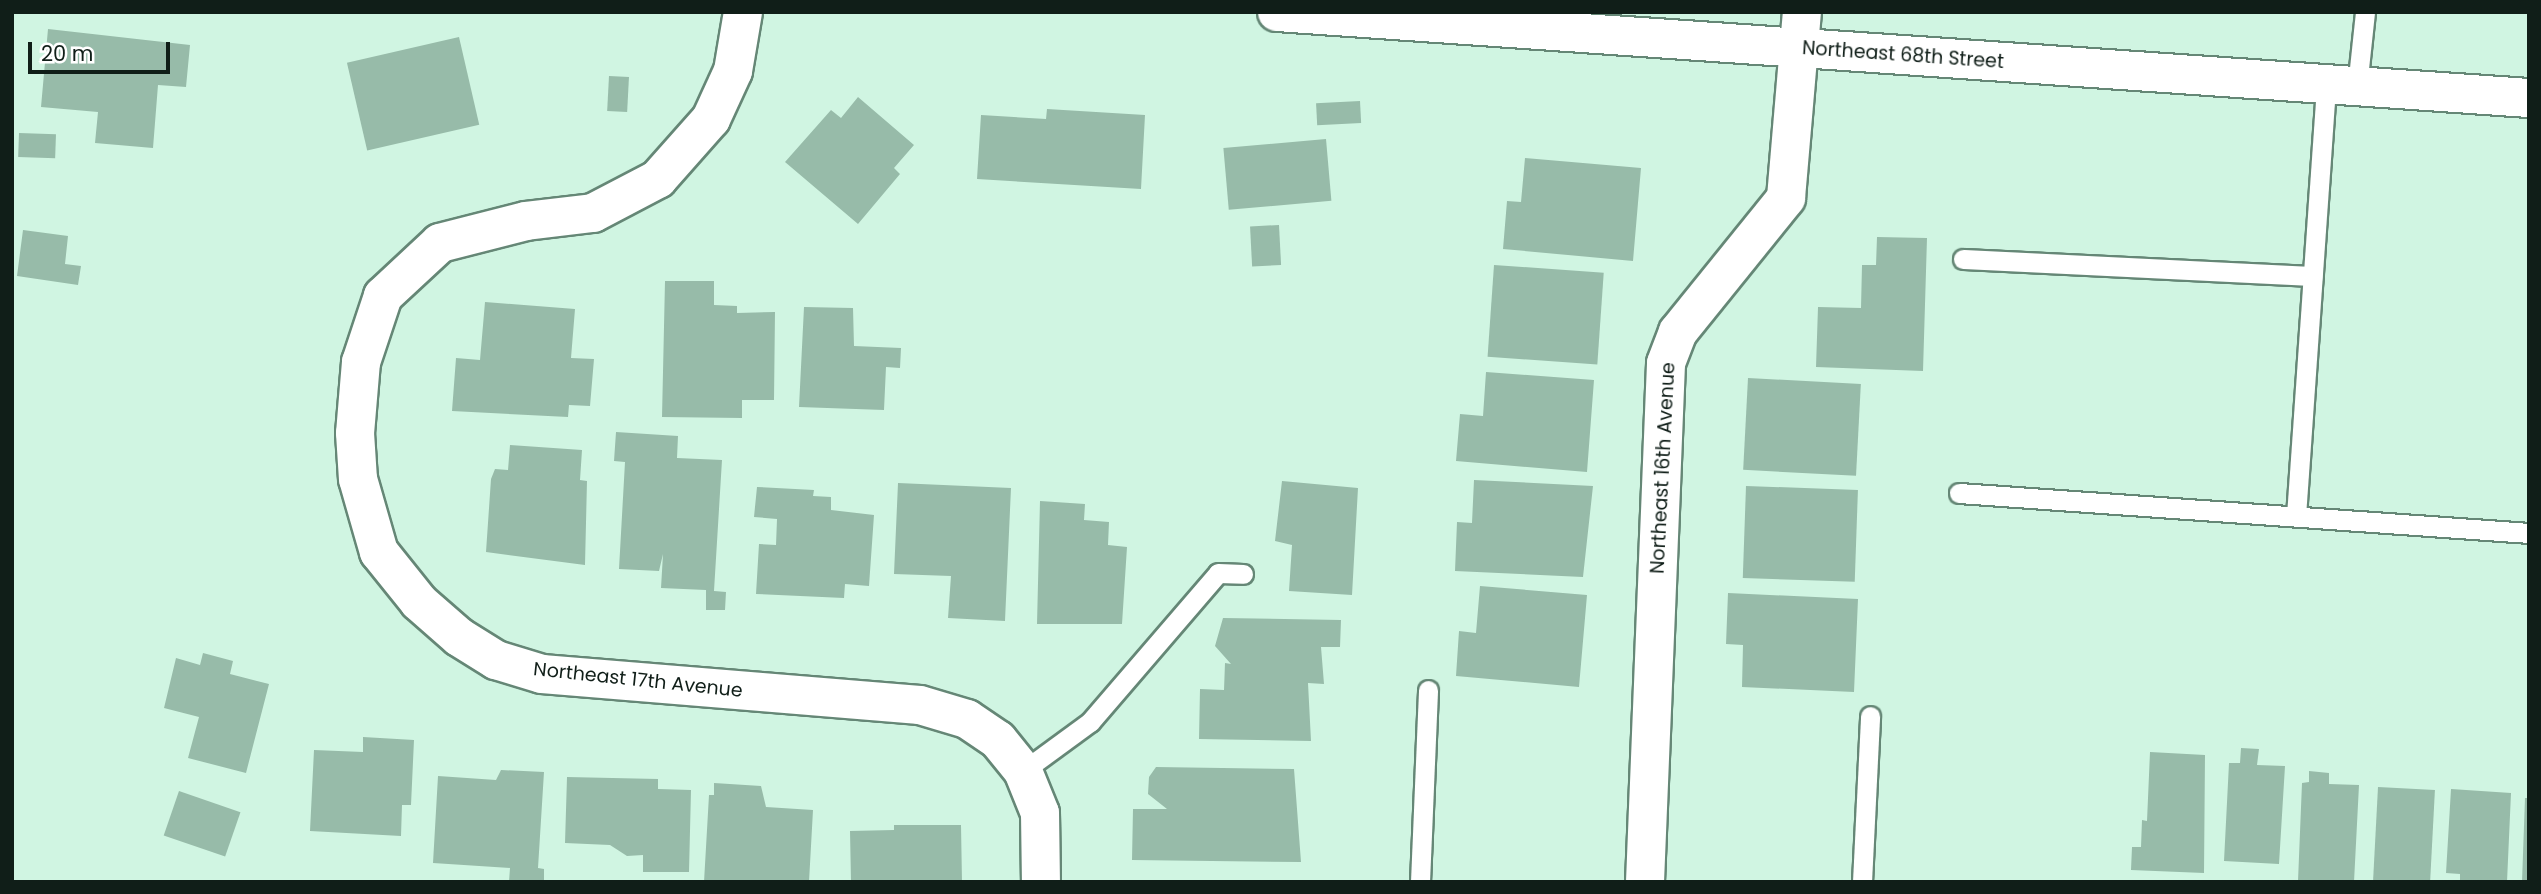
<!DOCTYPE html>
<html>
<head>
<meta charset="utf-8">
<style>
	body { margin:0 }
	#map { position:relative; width:2541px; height:894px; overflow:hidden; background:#d0f5e2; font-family:Poppins,sans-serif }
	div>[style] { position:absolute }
	.building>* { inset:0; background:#97bba9; transform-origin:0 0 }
	.roads { filter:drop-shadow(2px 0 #658776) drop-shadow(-2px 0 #658776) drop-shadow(0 2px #658776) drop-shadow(0 -2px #658776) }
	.lane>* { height:19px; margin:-9.5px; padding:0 9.5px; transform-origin:9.5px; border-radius:9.5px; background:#fff }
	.street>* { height:38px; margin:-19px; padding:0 19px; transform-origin:19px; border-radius:19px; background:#fff }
	.secondary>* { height:38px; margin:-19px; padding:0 19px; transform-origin:19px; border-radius:19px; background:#fff }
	span { translate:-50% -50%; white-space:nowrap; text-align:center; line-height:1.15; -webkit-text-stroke:7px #fff; paint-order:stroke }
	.street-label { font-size:19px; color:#101e18 }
	.frame { position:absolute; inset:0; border:14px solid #101e18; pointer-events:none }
	.scale { position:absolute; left:28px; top:42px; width:142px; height:32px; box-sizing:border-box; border:4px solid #101e18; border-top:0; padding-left:9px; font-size:21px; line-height:24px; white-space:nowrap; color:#101e18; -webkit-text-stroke:5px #fff; paint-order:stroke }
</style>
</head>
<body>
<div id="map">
	<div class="building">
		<div style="clip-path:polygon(48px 29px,190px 45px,186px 87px,158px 85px,153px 148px,95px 143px,98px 112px,41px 107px)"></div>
		<div style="left:459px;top:37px;width:90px;height:115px;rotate:77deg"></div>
		<div style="left:609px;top:76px;width:20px;height:35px;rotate:3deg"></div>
		<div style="clip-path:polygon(858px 97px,914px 145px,894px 168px,900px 174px,858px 224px,785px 162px,831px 110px,841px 118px)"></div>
		<div style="left:1360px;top:101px;width:22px;height:44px;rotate:87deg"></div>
		<div style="clip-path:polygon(1047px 109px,1145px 115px,1141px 189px,977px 179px,981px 115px,1046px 119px)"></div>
		<div style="left:19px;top:133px;width:37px;height:24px;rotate:2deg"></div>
		<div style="left:1326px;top:139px;width:62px;height:103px;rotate:85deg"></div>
		<div style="clip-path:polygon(1525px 158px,1641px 168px,1633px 261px,1503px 249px,1507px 201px,1521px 202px)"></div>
		<div style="left:1279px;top:225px;width:40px;height:29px;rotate:87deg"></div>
		<div style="clip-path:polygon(23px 230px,68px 236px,65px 264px,81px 266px,78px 285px,17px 276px)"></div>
		<div style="clip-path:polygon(1877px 237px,1927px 238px,1923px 371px,1816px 367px,1818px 307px,1861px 308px,1862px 265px,1876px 265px)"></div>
		<div style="left:1494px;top:265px;width:110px;height:92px;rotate:4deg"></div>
		<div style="clip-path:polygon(665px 281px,714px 281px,714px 305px,737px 306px,737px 313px,775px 312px,774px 400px,742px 400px,742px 418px,662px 417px)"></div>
		<div style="clip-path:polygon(485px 302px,575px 309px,571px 358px,594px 359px,590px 406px,569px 405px,568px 417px,452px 411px,456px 358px,480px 360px)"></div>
		<div style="clip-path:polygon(804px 307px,853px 308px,854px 346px,901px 348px,900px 368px,886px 367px,884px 410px,799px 407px)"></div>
		<div style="clip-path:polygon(1486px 372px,1594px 380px,1587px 472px,1456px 461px,1460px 414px,1483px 416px)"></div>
		<div style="left:1748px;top:378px;width:113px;height:92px;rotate:3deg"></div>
		<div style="clip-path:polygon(616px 432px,678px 436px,677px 458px,722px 460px,714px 591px,726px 592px,725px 610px,706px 610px,706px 590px,661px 588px,663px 554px,659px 571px,619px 569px,625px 462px,614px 461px)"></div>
		<div style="clip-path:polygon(510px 445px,582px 450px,580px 480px,587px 481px,585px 565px,486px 552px,491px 479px,495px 469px,508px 470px)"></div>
		<div style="clip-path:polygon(1474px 480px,1593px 486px,1583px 577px,1455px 571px,1457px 522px,1472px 523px)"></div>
		<div style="clip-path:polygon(1282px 481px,1358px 488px,1352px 595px,1289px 591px,1292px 545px,1275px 541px)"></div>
		<div style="clip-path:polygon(898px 483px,1011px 488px,1005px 621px,948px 618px,951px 576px,894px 574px)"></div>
		<div style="left:1746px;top:486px;width:112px;height:92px;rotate:2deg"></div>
		<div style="clip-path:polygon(757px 487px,814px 490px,813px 496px,831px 497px,831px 510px,874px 515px,869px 586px,845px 584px,844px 598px,756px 594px,759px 544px,776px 545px,777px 519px,754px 517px)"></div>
		<div style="clip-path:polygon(1040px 501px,1085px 504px,1084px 520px,1109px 522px,1108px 545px,1127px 547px,1122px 624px,1037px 624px)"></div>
		<div style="clip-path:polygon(1480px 586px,1587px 595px,1579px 687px,1456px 676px,1459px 631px,1476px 633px)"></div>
		<div style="clip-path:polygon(1728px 593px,1858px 599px,1854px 692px,1742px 687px,1743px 645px,1726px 644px)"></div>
		<div style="clip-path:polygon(1223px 618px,1341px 620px,1340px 647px,1321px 647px,1324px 684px,1308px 683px,1311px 741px,1199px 739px,1200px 689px,1224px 690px,1225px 663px,1231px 664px,1215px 646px)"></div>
		<div style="clip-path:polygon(203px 653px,233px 661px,230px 674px,269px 684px,246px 773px,188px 758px,199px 717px,164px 708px,176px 658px,200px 665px)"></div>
		<div style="clip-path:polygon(363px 737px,414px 740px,411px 805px,402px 805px,401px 836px,310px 831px,314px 750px,363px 752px)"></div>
		<div style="clip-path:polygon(2241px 748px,2259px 749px,2257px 765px,2285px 766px,2279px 864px,2224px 861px,2229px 763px,2240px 763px)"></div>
		<div style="clip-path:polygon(2150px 752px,2205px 755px,2204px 873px,2131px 870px,2132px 847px,2141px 847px,2142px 820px,2147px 821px)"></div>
		<div style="clip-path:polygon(1156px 767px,1294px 769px,1301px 862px,1132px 860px,1133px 809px,1167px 809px,1148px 794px,1149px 777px)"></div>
		<div style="clip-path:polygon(501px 770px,544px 772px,538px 868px,544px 869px,544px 882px,509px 882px,510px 868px,433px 863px,438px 776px,496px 780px)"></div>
		<div style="clip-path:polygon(2309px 771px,2329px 773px,2329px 784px,2359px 785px,2354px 882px,2298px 881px,2302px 783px,2309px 782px)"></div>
		<div style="clip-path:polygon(567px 777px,658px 779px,658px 789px,691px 790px,689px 872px,643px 872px,643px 855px,627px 856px,610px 845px,565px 843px)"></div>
		<div style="clip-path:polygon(714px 783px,761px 786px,766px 807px,813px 810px,809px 882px,704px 882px,709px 795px,714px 795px)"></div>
		<div style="left:2378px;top:787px;width:57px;height:95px;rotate:3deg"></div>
		<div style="clip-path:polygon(2451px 789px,2511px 793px,2507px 882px,2460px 882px,2460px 874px,2446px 873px)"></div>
		<div style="left:179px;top:791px;width:65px;height:47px;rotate:19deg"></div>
		<div style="clip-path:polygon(2525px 798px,2529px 798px,2529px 882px,2522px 882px)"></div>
		<div style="clip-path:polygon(894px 825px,961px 825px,962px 882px,851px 882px,850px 831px,894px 830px)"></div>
	</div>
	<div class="roads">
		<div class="lane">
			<div style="left:2357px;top:87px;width:75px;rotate:-83.9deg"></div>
			<div style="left:1963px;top:259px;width:350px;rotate:2.8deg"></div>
			<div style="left:1959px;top:493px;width:571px;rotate:4.01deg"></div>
			<div style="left:2296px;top:516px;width:432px;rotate:-86deg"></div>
			<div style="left:1023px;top:771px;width:83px;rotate:-36.2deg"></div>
			<div style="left:1090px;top:722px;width:196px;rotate:-49.3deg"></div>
			<div style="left:1218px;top:573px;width:25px;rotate:2deg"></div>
			<div style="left:1420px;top:882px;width:192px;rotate:-87.6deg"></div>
			<div style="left:1862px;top:882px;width:166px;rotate:-87.2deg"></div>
		</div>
		<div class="street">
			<div style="left:743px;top:12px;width:60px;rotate:99.6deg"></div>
			<div style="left:733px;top:71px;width:53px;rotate:114.6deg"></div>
			<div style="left:711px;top:119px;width:80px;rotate:131.5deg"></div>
			<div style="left:658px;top:179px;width:73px;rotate:152.4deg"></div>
			<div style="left:593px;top:213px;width:67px;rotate:173.2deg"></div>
			<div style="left:526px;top:221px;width:89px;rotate:165.7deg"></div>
			<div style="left:440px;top:243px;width:78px;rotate:137.1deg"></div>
			<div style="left:383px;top:296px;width:70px;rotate:108.4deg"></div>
			<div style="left:361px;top:362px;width:71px;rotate:94.8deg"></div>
			<div style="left:355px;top:433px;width:46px;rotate:86.3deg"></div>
			<div style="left:358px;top:479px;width:76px;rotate:74deg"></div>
			<div style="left:379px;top:552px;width:64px;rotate:51.3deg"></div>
			<div style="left:419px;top:602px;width:53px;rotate:41.2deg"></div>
			<div style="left:459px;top:637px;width:44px;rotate:31.9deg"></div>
			<div style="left:496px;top:660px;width:48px;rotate:16.9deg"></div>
			<div style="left:542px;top:674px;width:379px;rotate:4.7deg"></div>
			<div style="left:920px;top:705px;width:49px;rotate:16.6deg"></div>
			<div style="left:967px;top:719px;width:37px;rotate:34deg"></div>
			<div style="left:998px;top:740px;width:40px;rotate:51deg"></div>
			<div style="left:1023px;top:771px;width:45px;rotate:68deg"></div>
			<div style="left:1040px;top:813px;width:69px;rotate:89.2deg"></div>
			<div style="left:1645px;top:882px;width:519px;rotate:-87.68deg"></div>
			<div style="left:1666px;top:363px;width:33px;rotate:-69deg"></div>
			<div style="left:1678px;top:332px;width:172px;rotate:-51.1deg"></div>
			<div style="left:1786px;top:198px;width:187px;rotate:-85.1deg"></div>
		</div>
		<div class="secondary">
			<div style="left:1277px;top:12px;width:1255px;rotate:3.93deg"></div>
		</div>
	</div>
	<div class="street-label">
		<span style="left:1903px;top:55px;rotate:4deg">Northeast 68th Street</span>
		<span style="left:1663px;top:468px;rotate:-87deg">Northeast 16th Avenue</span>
		<span style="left:638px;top:680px;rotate:6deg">Northeast 17th Avenue</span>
	</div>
	<div class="frame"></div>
	<div class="scale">20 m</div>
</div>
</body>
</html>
